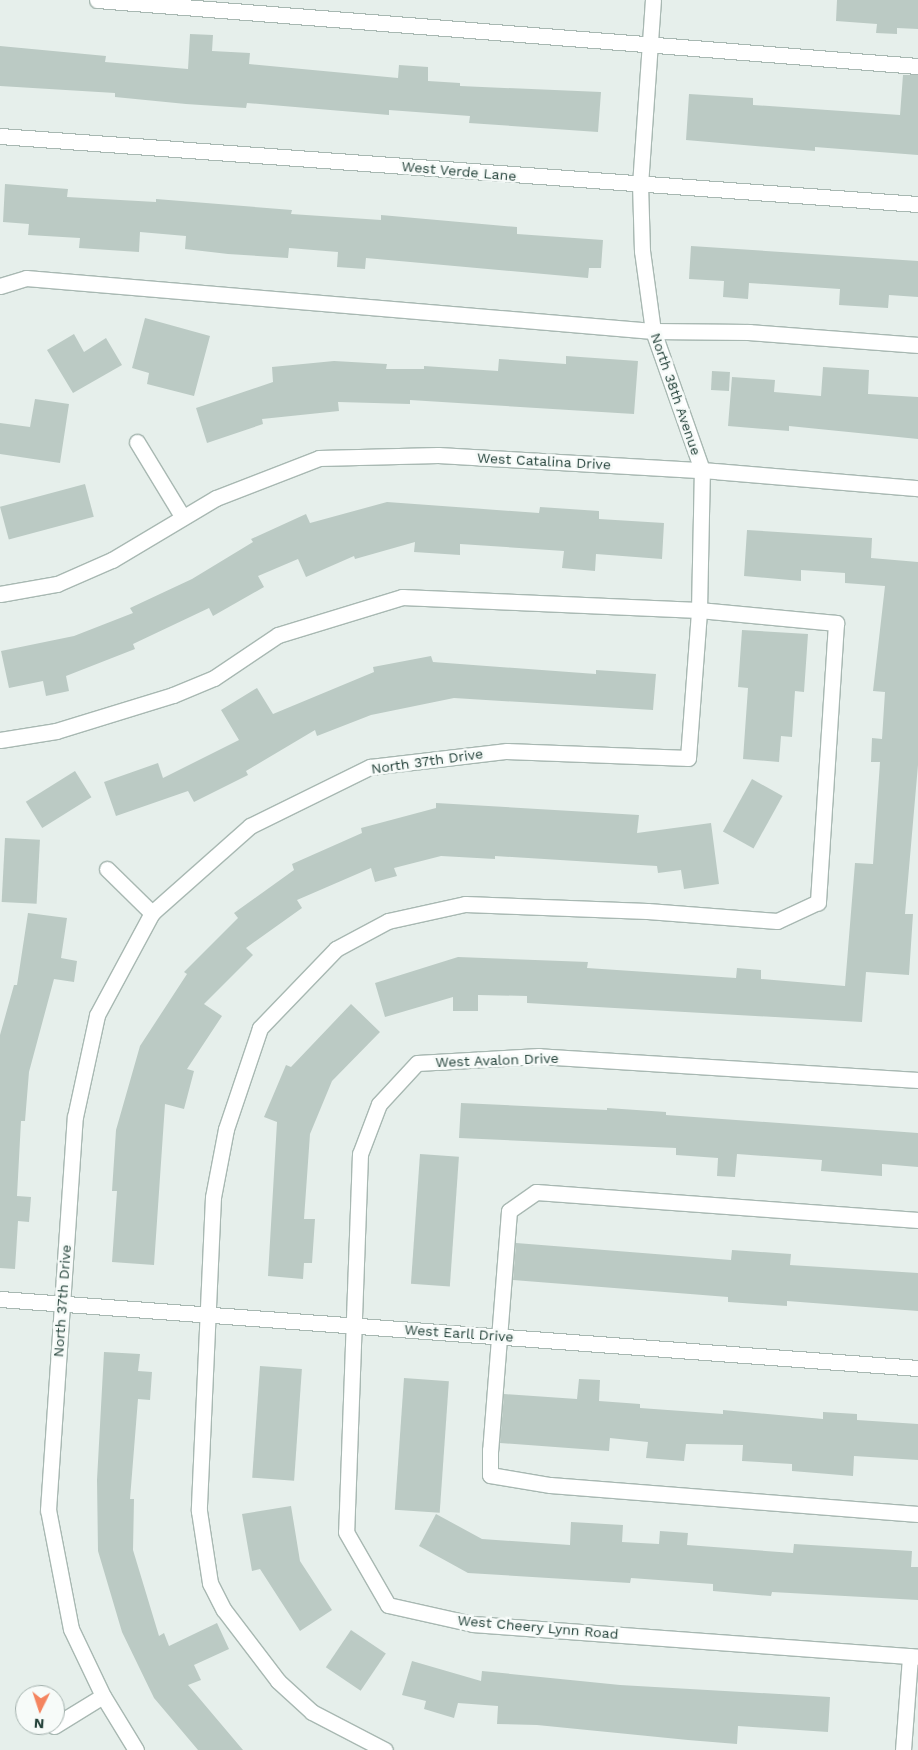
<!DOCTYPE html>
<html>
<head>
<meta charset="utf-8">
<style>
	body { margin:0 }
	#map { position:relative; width:918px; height:1750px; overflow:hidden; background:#e6efeb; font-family:"Work Sans",sans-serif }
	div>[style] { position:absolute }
	.building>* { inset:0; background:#bbcac4; transform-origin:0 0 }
	.roads { filter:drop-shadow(1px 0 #a8b8b2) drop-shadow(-1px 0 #a8b8b2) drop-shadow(0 1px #a8b8b2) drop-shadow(0 -1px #a8b8b2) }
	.minor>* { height:15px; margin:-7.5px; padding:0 7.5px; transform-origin:7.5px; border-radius:7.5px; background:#fff }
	span { translate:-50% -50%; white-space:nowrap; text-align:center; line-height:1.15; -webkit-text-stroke:5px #f7fbf9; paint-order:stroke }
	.street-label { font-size:14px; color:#24423a }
	.north { position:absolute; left:15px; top:1685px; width:50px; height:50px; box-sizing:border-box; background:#f7fbf9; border:1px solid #a3b1ad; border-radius:50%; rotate:184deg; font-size:14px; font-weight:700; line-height:20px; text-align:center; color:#24423a }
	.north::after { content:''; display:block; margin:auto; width:18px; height:22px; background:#f4845f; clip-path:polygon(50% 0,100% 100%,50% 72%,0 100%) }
</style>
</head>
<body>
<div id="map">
	<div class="building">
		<div style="clip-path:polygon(837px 0,918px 0,918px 29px,897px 28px,897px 34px,876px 33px,877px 24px,836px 21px)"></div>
		<div style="clip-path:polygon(190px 34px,213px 35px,212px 51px,250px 53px,249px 64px,398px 78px,399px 65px,428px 67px,428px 81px,460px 83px,460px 86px,601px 92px,598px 132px,469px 123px,470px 116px,389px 110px,389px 115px,247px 103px,246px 108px,186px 104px,115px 97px,115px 93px,0 86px,0 46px,106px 56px,105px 62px,188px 69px)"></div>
		<div style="clip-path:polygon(903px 75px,918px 75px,918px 155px,815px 147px,815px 151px,686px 140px,689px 94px,753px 98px,753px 105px,900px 115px)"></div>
		<div style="clip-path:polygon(5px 184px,68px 189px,67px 197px,156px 202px,156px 199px,292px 210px,291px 214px,381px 220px,381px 215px,517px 227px,517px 234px,603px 240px,601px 268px,589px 268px,588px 278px,366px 258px,365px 269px,337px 267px,338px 252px,289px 248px,288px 258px,228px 254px,185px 249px,186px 236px,140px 232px,139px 252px,79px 248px,80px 238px,28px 235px,29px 224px,3px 222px)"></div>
		<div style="clip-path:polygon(691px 246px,918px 261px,918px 297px,889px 295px,888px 308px,839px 305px,840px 289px,749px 283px,748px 299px,723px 297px,724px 281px,689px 279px)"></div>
		<div style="clip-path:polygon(145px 318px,210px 336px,194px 396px,147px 384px,149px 373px,132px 368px)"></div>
		<div style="clip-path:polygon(74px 334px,84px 352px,106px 338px,122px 365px,73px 393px,47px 350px)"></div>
		<div style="clip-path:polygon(566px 356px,638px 361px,634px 414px,410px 400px,410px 404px,338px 402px,339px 411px,262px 419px,263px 424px,207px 443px,196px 408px,273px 382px,272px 367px,334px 361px,387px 364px,386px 369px,424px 369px,424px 366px,498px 371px,499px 359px,566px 364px)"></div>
		<div style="clip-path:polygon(823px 367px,869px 370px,868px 394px,918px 397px,918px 439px,789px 426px,789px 431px,728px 426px,732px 377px,775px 380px,774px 392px,821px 396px)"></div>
		<div style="left:712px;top:371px;width:18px;height:19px;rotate:3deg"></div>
		<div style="clip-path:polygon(35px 399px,69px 404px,60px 463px,0 454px,0 423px,30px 427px)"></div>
		<div style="left:85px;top:484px;width:34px;height:88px;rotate:75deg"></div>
		<div style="clip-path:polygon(387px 502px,539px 513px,540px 507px,599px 511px,599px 519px,664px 523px,662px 559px,596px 554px,595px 571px,562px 568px,564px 551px,460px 544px,460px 555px,414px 552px,415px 542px,355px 559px,354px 556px,306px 577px,298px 559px,258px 576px,264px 587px,213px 616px,209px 608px,133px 644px,135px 649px,66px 676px,69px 691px,46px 696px,43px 681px,9px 688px,1px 651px,74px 636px,133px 613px,130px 608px,192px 579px,253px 542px,251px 539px,306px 514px,310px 523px)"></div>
		<div style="clip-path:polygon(747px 530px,872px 538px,871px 558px,918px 562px,918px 765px,905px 914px,913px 914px,909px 975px,866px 972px,862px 1022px,527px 1003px,527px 996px,478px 995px,478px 1011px,453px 1011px,453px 997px,385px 1017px,375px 983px,458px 957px,588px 962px,587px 968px,736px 978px,737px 968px,761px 970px,761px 979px,845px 986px,855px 863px,873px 864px,880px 762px,871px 762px,872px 738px,882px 739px,885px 692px,873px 691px,885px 586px,845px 583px,845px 573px,801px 570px,801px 581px,744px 576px)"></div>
		<div style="clip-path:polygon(742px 630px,808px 634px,804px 692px,795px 691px,792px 737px,781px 736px,779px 762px,743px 759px,748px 688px,738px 687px)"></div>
		<div style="clip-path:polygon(431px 656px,433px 662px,596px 674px,596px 670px,656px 674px,653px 710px,454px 698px,371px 715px,317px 736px,315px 730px,246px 771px,248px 775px,194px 802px,188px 791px,116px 816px,104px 782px,158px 763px,163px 778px,239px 740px,221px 710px,257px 688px,273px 714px,374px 672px,373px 667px)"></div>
		<div style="left:75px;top:771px;width:31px;height:58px;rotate:58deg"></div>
		<div style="left:752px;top:779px;width:35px;height:60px;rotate:29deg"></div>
		<div style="clip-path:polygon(436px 803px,639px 815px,637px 833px,711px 823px,719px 884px,684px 889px,681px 870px,658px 873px,657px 866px,495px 856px,495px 859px,441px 856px,394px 868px,397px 876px,375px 882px,371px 868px,297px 900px,302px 908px,246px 948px,253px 955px,204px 1004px,222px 1016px,187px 1069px,194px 1071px,184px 1109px,165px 1104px,154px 1265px,112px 1262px,117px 1191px,112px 1191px,116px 1130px,140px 1046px,187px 974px,184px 972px,238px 918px,234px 913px,294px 870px,292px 864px,362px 833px,361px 828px,436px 808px)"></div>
		<div style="left:5px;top:838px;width:35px;height:64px;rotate:3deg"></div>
		<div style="clip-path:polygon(28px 913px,67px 918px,61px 958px,77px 961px,74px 982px,54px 979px,29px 1072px,25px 1121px,21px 1121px,17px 1196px,31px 1197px,29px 1222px,18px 1221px,15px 1269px,0 1268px,0 1035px,14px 985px,17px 985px)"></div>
		<div style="clip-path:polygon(351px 1004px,380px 1032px,332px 1081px,310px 1134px,304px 1219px,315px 1219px,312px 1263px,304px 1263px,303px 1279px,268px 1276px,277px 1122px,264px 1117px,286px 1065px,291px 1067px)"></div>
		<div style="clip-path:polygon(461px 1103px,607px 1110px,607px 1108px,666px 1112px,666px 1115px,918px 1133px,918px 1167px,882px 1164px,882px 1176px,821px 1171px,822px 1160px,737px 1154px,735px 1177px,717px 1176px,718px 1158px,676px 1155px,676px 1148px,459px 1138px)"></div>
		<div style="left:420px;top:1154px;width:39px;height:130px;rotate:4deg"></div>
		<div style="clip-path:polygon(516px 1243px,731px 1260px,732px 1250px,791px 1254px,790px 1265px,918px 1273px,918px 1311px,787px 1301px,787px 1306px,728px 1302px,728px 1297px,513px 1280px)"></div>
		<div style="clip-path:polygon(104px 1352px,140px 1354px,138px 1371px,152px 1372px,150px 1400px,138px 1399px,130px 1499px,134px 1499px,133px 1550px,159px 1636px,164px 1633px,169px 1646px,217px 1623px,229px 1649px,194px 1665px,201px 1680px,188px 1685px,243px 1750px,198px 1750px,154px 1698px,122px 1632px,98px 1551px,97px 1480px)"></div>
		<div style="left:260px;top:1366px;width:42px;height:112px;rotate:4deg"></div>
		<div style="left:404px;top:1378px;width:45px;height:132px;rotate:4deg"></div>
		<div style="clip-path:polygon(579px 1379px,600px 1380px,599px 1401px,640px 1404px,640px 1408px,723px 1414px,723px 1410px,823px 1419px,823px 1412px,857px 1414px,857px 1420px,918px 1424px,918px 1460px,854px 1456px,853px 1476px,792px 1471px,792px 1464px,742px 1461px,743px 1445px,686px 1444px,684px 1461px,646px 1458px,648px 1442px,610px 1438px,609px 1451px,500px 1443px,504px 1394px,577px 1399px)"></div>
		<div style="clip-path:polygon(291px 1506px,300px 1561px,332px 1610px,300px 1631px,260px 1569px,252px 1571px,242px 1514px)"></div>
		<div style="clip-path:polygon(436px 1514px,482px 1539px,570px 1545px,571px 1522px,623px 1525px,622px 1542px,659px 1544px,660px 1531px,688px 1533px,687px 1545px,793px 1553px,794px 1544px,912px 1551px,911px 1567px,918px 1567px,918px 1600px,772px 1592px,771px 1596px,713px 1591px,713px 1584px,631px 1578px,630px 1583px,468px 1573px,419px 1546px)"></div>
		<div style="left:351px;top:1630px;width:42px;height:45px;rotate:34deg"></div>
		<div style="clip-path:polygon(412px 1661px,481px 1681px,482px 1671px,620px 1685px,830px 1697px,828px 1732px,738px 1726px,737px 1744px,688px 1740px,537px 1725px,497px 1724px,498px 1706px,458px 1703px,454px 1718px,424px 1709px,426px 1701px,402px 1695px)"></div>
	</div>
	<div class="roads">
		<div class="minor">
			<div style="left:97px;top:0;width:824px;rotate:4.6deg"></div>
			<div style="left:0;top:136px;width:921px;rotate:4.24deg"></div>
			<div style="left:0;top:286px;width:27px;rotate:-17deg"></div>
			<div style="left:26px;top:278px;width:629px;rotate:4.83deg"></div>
			<div style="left:653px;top:331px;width:96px;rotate:0.6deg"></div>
			<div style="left:749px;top:332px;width:169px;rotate:4.4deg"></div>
			<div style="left:137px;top:442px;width:87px;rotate:58.7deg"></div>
			<div style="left:0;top:594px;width:58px;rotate:-10deg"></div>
			<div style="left:57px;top:584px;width:60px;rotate:-23.6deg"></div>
			<div style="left:112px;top:560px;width:121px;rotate:-30.8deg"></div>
			<div style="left:216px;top:498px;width:110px;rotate:-21.2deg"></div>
			<div style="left:319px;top:458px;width:119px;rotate:-1.4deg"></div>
			<div style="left:438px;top:455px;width:264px;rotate:3.3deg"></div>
			<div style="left:702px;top:470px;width:217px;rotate:4.8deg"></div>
			<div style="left:0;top:740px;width:57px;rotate:-9.1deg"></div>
			<div style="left:56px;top:731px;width:122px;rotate:-17.1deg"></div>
			<div style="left:173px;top:695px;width:44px;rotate:-22.5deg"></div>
			<div style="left:214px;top:678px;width:77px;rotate:-33.9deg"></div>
			<div style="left:278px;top:635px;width:130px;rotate:-17deg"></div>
			<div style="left:402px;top:597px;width:297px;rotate:2.5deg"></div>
			<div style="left:699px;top:610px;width:138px;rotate:5.4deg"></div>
			<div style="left:836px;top:623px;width:280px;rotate:93.7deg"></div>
			<div style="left:818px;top:902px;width:45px;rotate:155.1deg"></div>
			<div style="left:777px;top:921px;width:130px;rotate:-175.6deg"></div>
			<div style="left:647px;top:911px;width:182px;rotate:-177.8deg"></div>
			<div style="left:465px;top:904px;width:79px;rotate:167.6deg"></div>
			<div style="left:388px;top:921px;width:59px;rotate:151.7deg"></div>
			<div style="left:336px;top:949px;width:110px;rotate:133.9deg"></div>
			<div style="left:260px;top:1028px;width:107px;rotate:108.6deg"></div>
			<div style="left:226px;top:1129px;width:69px;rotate:100.8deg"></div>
			<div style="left:213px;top:1197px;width:314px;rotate:92.6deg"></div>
			<div style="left:199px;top:1511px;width:73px;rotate:81.3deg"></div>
			<div style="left:210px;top:1583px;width:30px;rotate:63deg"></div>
			<div style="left:224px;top:1610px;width:89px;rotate:52.7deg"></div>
			<div style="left:278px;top:1681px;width:46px;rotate:42.4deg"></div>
			<div style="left:312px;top:1712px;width:82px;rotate:27.5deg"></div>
			<div style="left:107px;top:869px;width:63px;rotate:44.4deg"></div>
			<div style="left:918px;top:1080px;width:380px;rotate:-176.4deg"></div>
			<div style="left:539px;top:1056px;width:122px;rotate:176.7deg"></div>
			<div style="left:417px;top:1063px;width:56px;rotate:132.8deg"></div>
			<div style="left:379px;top:1104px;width:53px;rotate:110.8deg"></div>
			<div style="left:360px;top:1154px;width:378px;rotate:92.1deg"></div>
			<div style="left:346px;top:1532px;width:84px;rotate:60.1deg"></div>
			<div style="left:388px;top:1605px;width:87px;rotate:12.6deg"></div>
			<div style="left:473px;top:1624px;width:446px;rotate:4.2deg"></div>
			<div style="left:918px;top:1220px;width:383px;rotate:-175.8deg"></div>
			<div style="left:536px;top:1192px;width:33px;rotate:145deg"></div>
			<div style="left:509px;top:1211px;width:240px;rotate:94.5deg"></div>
			<div style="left:490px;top:1450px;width:25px;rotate:90deg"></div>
			<div style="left:490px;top:1475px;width:61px;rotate:9.5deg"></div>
			<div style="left:550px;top:1485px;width:369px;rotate:4.5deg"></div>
			<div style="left:0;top:1299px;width:921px;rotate:4.3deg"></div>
			<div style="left:54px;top:1726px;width:57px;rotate:-31.5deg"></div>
			<div style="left:136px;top:1750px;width:63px;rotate:-121.4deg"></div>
			<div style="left:103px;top:1696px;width:74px;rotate:-115.5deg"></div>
			<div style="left:71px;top:1629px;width:121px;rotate:-100.9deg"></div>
			<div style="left:48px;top:1510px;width:394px;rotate:-86.1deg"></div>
			<div style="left:75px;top:1117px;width:104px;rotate:-77.8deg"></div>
			<div style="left:97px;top:1015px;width:116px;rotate:-61.7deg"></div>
			<div style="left:152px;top:913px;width:131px;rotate:-41.6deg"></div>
			<div style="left:250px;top:826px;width:134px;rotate:-26.2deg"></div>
			<div style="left:370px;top:767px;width:138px;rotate:-6.7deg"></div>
			<div style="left:507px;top:751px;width:181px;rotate:2.2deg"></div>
			<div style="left:688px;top:758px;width:148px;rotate:-85.7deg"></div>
			<div style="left:699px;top:610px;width:140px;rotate:-88.8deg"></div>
			<div style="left:702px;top:470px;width:147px;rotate:-109.4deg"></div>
			<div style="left:653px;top:331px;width:81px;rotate:-97.8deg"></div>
			<div style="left:642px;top:251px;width:66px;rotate:-91.7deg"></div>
			<div style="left:640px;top:185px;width:185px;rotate:-86deg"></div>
			<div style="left:903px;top:1750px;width:94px;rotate:-85.7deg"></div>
		</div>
	</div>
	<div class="street-label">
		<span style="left:459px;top:171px;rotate:5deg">West Verde Lane</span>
		<span style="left:676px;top:394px;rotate:71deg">North 38th Avenue</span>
		<span style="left:544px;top:461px;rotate:3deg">West Catalina Drive</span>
		<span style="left:427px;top:761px;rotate:-8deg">North 37th Drive</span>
		<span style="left:497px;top:1060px;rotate:-2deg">West Avalon Drive</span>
		<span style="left:62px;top:1301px;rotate:-86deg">North 37th Drive</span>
		<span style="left:459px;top:1333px;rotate:4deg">West Earll Drive</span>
		<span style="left:538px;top:1627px;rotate:5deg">West Cheery Lynn Road</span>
	</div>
	<div class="north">N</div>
</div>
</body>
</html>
